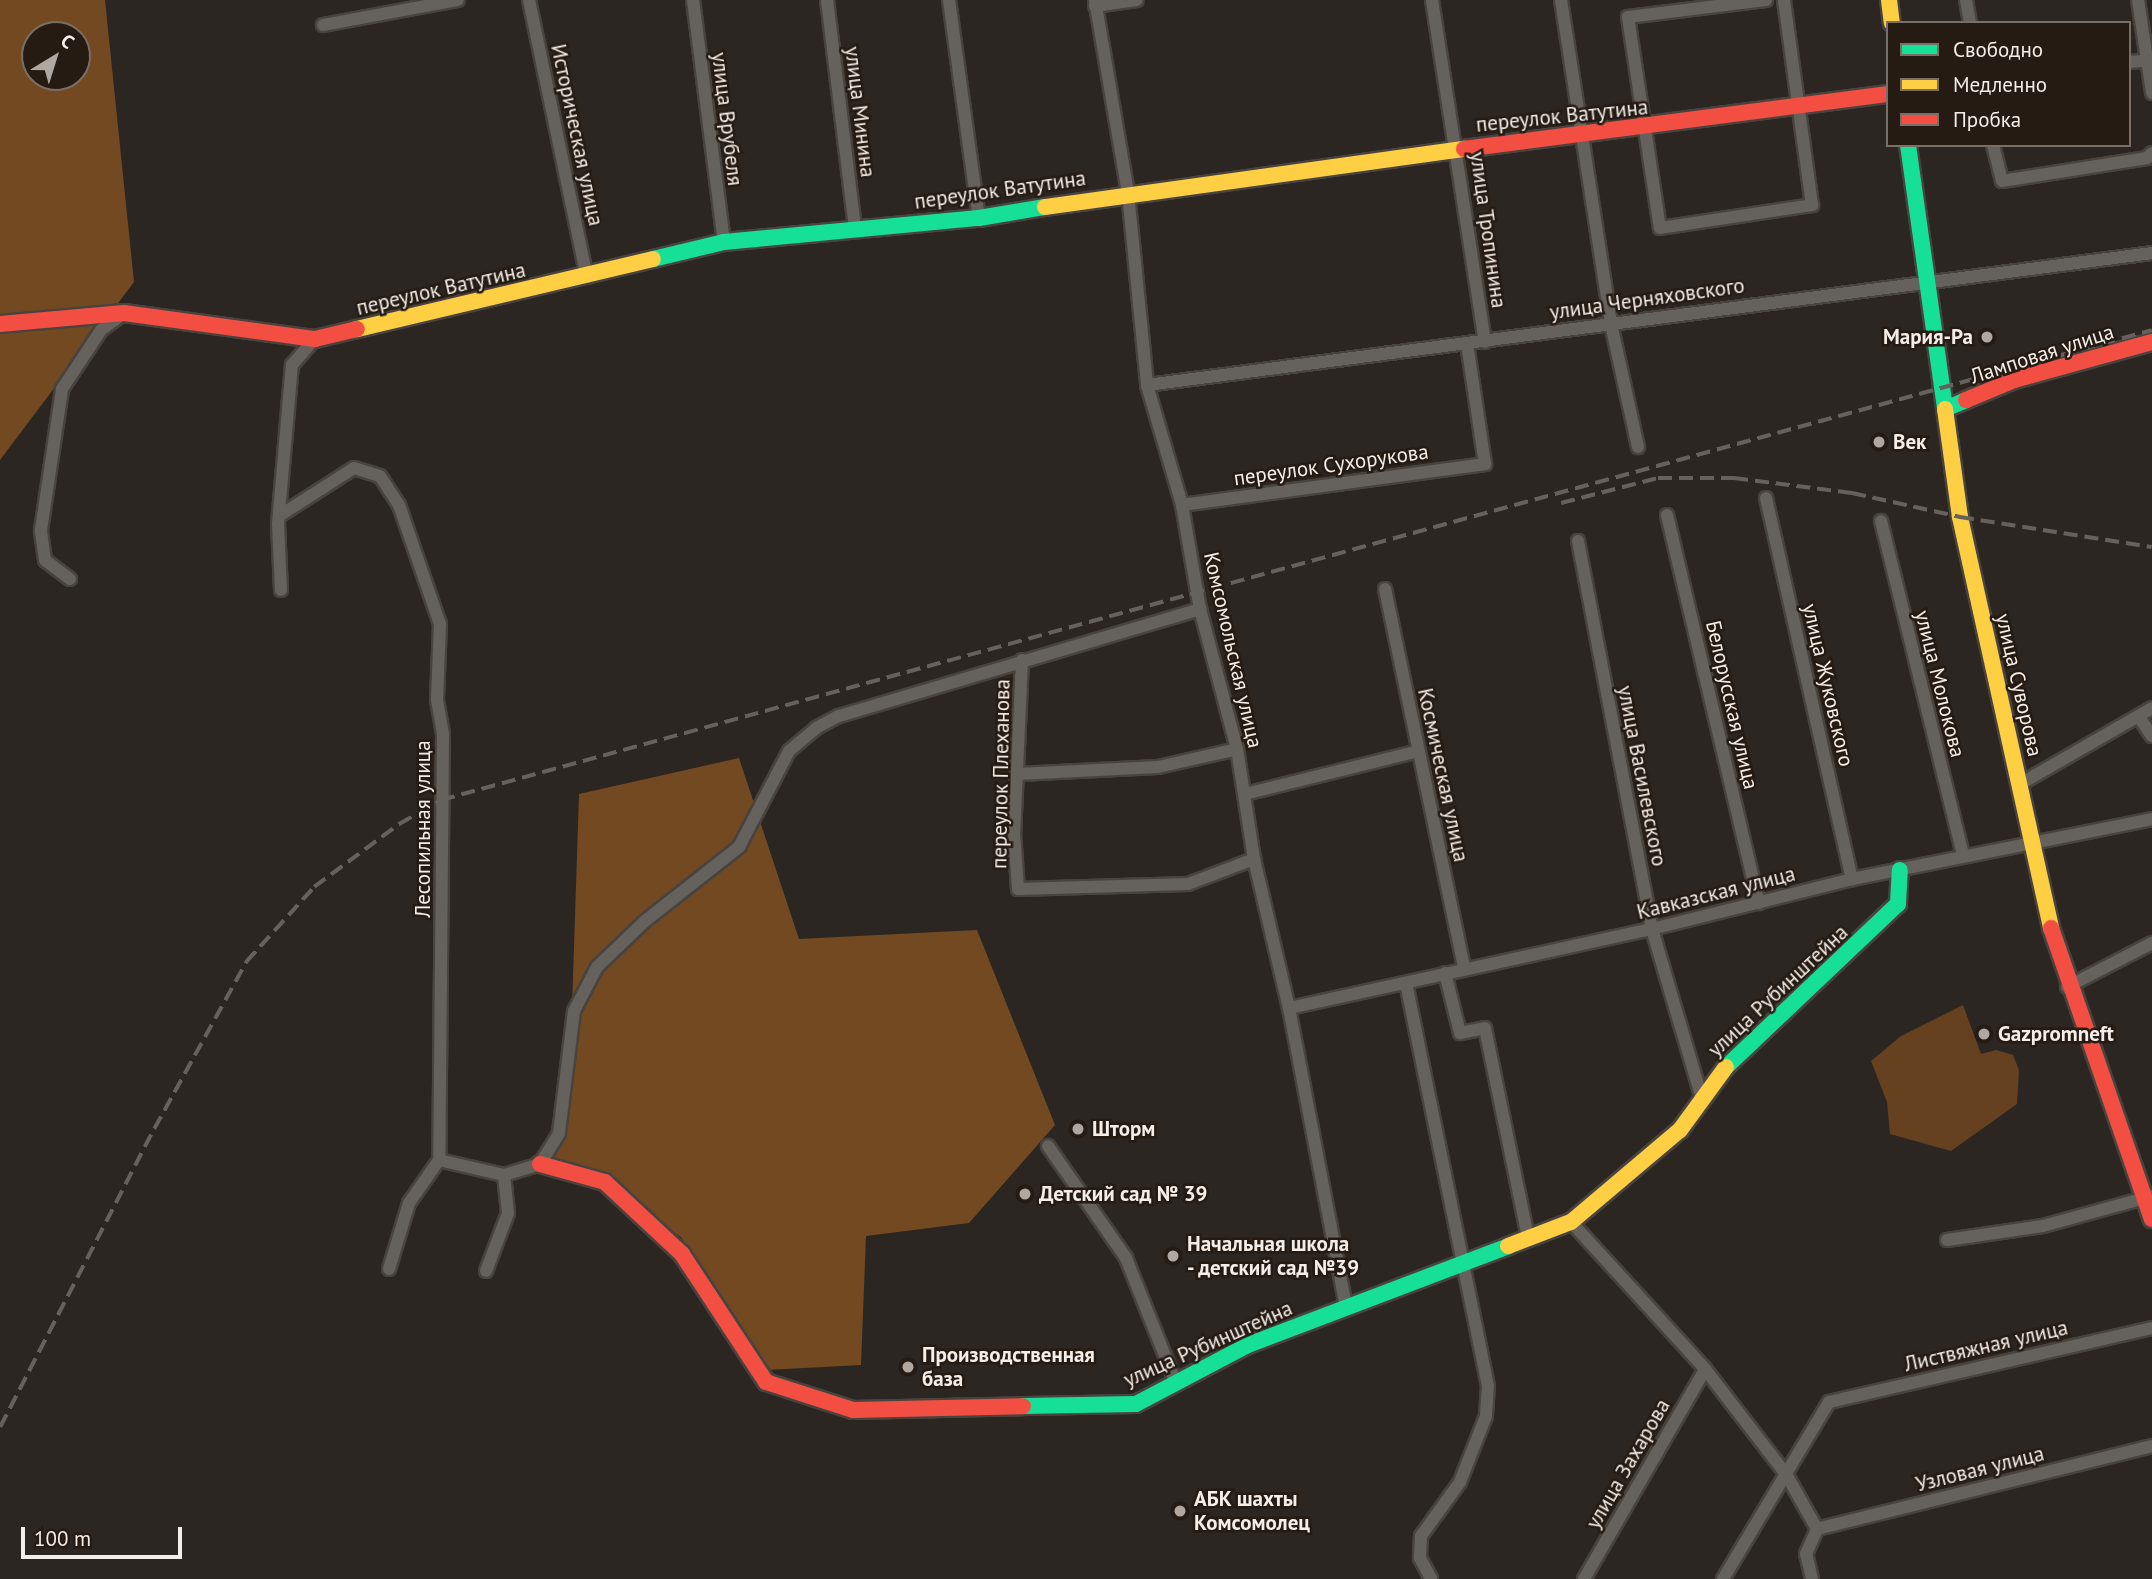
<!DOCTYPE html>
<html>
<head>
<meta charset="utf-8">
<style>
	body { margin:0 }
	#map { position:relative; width:2152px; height:1579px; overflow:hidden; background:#2b2621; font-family:"PT Sans",sans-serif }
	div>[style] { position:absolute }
	.green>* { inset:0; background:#65411f }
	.forest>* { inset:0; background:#734922 }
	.roads { filter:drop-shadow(2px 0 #48433f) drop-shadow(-2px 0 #48433f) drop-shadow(0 2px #48433f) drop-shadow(0 -2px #48433f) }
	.street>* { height:12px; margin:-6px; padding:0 6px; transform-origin:6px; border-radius:6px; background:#65615c }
	.fast>* { height:16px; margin:-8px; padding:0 8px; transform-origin:8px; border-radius:8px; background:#16e098 }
	.slow>* { height:16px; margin:-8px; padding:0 8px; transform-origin:8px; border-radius:8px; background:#ffcf43 }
	.jam>* { height:16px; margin:-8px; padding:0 8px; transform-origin:8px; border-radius:8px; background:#f24e42 }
	.rail>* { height:3.5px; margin-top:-1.75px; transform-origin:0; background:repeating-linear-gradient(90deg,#65615c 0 14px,transparent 0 21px) }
	.dots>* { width:19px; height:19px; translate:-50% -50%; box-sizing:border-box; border:4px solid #251b13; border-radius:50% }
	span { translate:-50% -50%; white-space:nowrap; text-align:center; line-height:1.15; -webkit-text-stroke:5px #251b13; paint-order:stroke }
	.street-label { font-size:21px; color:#f4ede8 }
	.poi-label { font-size:21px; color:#f4ede8; font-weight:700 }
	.right { translate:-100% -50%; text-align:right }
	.left { translate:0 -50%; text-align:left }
	.legend { position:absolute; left:1886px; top:21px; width:245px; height:126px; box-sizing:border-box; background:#251b13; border:2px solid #786f68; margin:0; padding:9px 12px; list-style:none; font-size:21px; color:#f4ede8 }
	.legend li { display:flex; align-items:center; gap:14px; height:35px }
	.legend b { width:35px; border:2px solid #786f68 }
	.north { position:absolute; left:21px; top:21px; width:70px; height:70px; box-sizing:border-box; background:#251b13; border:2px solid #786f68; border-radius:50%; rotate:38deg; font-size:19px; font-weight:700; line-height:28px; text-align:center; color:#f4ede8 }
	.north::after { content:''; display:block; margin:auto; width:24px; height:32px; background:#aea7a2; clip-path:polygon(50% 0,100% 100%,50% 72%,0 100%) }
	.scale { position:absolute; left:21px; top:1527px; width:161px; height:32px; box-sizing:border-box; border:4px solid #f4ede8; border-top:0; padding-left:9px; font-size:21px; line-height:24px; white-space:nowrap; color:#f4ede8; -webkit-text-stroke:5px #251b13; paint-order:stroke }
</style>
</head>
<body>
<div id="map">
	<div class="green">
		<div style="clip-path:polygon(1963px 1005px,1981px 1054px,1996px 1050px,2013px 1055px,2019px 1070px,2017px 1104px,1951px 1151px,1890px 1134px,1887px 1102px,1871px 1061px,1901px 1036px)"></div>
	</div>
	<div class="forest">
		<div style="clip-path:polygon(evenodd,0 0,105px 0,134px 282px,0 460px,0 0,35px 35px,77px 35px,77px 77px,35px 77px,35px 35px)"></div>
		<div style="clip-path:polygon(739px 758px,799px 939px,977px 930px,1055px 1125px,969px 1223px,866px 1236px,861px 1365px,766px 1370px,681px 1237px,547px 1152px,572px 1008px,579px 794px)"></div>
	</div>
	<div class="roads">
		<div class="street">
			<div style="left:529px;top:0;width:283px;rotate:78.2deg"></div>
			<div style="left:693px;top:0;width:244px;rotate:82.7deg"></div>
			<div style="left:827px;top:0;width:231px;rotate:83deg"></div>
			<div style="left:949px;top:0;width:220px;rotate:82.2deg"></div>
			<div style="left:1095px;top:0;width:196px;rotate:80.3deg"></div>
			<div style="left:1128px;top:193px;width:193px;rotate:84.3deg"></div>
			<div style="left:1147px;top:385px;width:125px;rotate:73.7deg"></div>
			<div style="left:1182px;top:505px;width:106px;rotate:80.2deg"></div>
			<div style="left:1200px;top:609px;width:145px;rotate:75.2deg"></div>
			<div style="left:1237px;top:749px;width:111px;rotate:81.2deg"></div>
			<div style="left:1254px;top:859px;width:153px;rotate:76.8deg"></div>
			<div style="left:1289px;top:1008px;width:304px;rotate:79.2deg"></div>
			<div style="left:1432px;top:0;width:346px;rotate:81.2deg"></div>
			<div style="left:1561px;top:0;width:328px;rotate:81.2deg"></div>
			<div style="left:1611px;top:324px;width:126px;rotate:77.6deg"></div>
			<div style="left:1766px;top:0;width:139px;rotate:173deg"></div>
			<div style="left:1628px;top:17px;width:213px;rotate:81.4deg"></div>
			<div style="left:1660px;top:228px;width:154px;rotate:-8.6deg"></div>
			<div style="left:1812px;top:205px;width:207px;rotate:-97.8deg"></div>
			<div style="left:1966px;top:0;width:23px;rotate:80deg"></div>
			<div style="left:2138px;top:0;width:94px;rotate:81.4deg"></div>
			<div style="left:1095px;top:6px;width:42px;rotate:-8.1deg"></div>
			<div style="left:323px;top:25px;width:137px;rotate:-10.5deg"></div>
			<div style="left:2129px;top:62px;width:23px;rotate:-5deg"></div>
			<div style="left:1993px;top:145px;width:37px;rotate:76deg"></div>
			<div style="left:2002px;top:181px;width:147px;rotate:-9deg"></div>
			<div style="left:2147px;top:158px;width:7px;rotate:-45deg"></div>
			<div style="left:1147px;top:385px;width:1014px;rotate:-7.48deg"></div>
			<div style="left:1766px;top:498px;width:391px;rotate:77.3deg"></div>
			<div style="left:1182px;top:505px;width:306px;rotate:-7.7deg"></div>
			<div style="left:1485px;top:464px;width:121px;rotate:-98.5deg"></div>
			<div style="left:1667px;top:515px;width:399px;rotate:76.7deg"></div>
			<div style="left:279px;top:516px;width:89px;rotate:-32.6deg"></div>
			<div style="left:354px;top:468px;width:27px;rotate:17deg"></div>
			<div style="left:380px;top:476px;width:35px;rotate:57deg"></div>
			<div style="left:399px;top:505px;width:126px;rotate:71deg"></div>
			<div style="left:440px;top:624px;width:76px;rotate:92.3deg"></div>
			<div style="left:437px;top:700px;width:35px;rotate:80deg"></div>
			<div style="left:443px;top:734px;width:426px;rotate:90.5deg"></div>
			<div style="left:1881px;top:521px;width:345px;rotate:76.2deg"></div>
			<div style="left:1578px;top:541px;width:395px;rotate:79.2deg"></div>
			<div style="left:1652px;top:929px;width:174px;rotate:73.6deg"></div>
			<div style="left:70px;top:579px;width:31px;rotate:-143deg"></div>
			<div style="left:45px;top:560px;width:30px;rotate:-98deg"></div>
			<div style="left:41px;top:530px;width:143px;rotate:-81.5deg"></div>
			<div style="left:62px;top:389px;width:71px;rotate:-56.5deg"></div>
			<div style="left:101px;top:330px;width:29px;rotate:-36deg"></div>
			<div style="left:1385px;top:589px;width:387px;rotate:78.2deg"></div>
			<div style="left:281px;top:590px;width:66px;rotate:-92.6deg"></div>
			<div style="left:278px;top:524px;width:160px;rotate:-85deg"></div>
			<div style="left:292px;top:365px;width:35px;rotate:-49deg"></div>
			<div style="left:1022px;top:660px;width:173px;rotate:92.6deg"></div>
			<div style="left:1014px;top:833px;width:56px;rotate:85.9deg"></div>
			<div style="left:1018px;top:889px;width:170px;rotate:-1.7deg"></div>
			<div style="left:1188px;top:884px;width:71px;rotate:-20.7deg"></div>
			<div style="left:2139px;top:717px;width:23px;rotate:56deg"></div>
			<div style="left:1018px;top:774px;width:140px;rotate:-2.9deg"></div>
			<div style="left:1158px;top:767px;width:81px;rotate:-12.8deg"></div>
			<div style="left:2020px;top:784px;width:152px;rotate:-29.9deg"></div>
			<div style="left:1245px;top:794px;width:179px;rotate:-13.9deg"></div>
			<div style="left:1445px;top:973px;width:62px;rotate:76deg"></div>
			<div style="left:1460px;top:1033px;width:25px;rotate:-11deg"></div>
			<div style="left:1485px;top:1028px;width:213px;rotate:78.4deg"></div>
			<div style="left:1406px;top:983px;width:411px;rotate:78.5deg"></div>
			<div style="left:1488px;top:1386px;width:30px;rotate:94deg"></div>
			<div style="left:1486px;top:1416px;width:71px;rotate:111.5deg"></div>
			<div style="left:1460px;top:1482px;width:67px;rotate:125.8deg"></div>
			<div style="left:1421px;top:1536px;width:22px;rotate:93deg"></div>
			<div style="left:1420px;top:1558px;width:24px;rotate:62deg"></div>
			<div style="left:2067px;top:987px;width:96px;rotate:-27.4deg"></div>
			<div style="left:1289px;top:1008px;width:371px;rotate:-12.3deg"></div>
			<div style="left:1652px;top:929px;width:206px;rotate:-14deg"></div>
			<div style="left:1852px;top:879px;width:306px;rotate:-11.3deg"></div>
			<div style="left:1048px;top:1146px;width:136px;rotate:55.1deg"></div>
			<div style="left:1126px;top:1258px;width:135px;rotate:68.2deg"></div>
			<div style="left:1571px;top:1222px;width:199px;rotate:47.6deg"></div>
			<div style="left:1705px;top:1369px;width:133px;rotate:52.4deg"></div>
			<div style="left:1786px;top:1474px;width:63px;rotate:60.6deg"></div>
			<div style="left:1947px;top:1240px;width:97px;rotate:-8.3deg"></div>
			<div style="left:2043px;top:1226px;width:113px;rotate:-15.4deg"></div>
			<div style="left:389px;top:1269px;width:69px;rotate:-73.1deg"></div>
			<div style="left:409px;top:1203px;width:52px;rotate:-55.1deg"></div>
			<div style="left:439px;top:1160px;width:67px;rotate:13deg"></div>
			<div style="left:486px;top:1271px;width:62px;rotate:-69.2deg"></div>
			<div style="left:508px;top:1213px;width:38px;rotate:-96deg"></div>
			<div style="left:504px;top:1175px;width:38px;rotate:-17deg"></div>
			<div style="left:540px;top:1164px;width:36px;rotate:-58deg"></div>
			<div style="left:559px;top:1133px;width:123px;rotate:-83deg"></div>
			<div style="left:574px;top:1011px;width:50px;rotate:-62.4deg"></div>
			<div style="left:597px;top:967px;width:66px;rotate:-43.8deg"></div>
			<div style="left:645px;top:921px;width:120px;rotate:-38.2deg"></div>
			<div style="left:739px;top:847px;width:108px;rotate:-62.5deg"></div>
			<div style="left:789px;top:751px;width:35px;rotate:-40deg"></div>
			<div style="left:816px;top:728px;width:26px;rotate:-28deg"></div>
			<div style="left:839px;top:716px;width:377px;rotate:-16.5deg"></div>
			<div style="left:1817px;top:1529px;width:345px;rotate:-13.9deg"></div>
			<div style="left:1584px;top:1579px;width:242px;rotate:-60deg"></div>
			<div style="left:1723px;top:1579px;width:206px;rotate:-59.1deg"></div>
			<div style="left:1829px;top:1402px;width:331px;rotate:-12.9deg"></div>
			<div style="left:1812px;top:1579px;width:26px;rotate:-103deg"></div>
			<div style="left:1806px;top:1554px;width:27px;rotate:-66deg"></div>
		</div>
		<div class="fast">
			<div style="left:1908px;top:145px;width:267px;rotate:82deg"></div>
			<div style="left:1945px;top:409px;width:23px;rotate:-23deg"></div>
			<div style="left:653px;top:259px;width:73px;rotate:-13.5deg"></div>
			<div style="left:724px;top:242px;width:256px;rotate:-5.4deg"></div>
			<div style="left:979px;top:218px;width:67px;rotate:-9.5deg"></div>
			<div style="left:1726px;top:1067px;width:237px;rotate:-43.5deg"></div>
			<div style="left:1898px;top:904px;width:34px;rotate:-87deg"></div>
			<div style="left:1023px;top:1406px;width:113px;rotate:-1deg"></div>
			<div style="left:1136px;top:1404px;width:127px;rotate:-27.8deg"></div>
			<div style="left:1248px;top:1345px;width:278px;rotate:-20.8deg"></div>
		</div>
		<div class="slow">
			<div style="left:1889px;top:0;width:23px;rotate:83deg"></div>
			<div style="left:1045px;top:207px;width:423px;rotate:-7.9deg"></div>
			<div style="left:357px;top:329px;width:304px;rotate:-13.3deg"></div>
			<div style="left:1945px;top:409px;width:109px;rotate:82.1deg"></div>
			<div style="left:1960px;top:517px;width:421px;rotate:77.5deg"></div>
			<div style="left:1508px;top:1246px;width:67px;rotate:-20.9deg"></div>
			<div style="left:1571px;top:1222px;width:143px;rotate:-40.2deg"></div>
			<div style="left:1680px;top:1130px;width:78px;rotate:-53.9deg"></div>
		</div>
		<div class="jam">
			<div style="left:1464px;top:149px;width:428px;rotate:-7.4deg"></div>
			<div style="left:0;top:324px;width:124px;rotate:-5.1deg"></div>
			<div style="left:124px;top:313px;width:193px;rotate:7.8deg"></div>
			<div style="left:315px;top:339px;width:43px;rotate:-13.4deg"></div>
			<div style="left:1966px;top:400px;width:52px;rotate:-22.6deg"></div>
			<div style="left:2014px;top:380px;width:143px;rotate:-15.4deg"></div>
			<div style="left:2051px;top:928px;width:308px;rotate:70.9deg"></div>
			<div style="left:540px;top:1164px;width:67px;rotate:15.5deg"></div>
			<div style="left:605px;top:1182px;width:105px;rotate:43.1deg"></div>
			<div style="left:682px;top:1254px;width:153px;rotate:56.7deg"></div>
			<div style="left:766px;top:1382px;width:91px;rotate:17.8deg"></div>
			<div style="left:853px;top:1410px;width:170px;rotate:-1.3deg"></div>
		</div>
	</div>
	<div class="rail">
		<div style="left:1561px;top:503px;width:100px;rotate:-14.5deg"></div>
		<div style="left:1658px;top:478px;width:76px"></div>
		<div style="left:1734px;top:478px;width:119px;rotate:7.2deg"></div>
		<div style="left:1852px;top:493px;width:111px;rotate:12.5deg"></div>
		<div style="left:1960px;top:517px;width:194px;rotate:8.9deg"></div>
		<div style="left:0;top:1427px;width:335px;rotate:-62.7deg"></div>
		<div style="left:154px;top:1129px;width:191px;rotate:-61.1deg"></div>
		<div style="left:246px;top:962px;width:101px;rotate:-47.8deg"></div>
		<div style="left:314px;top:887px;width:106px;rotate:-36.5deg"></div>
		<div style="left:399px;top:824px;width:48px;rotate:-29.7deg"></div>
		<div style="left:441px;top:800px;width:1774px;rotate:-15.36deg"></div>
	</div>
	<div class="dots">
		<div style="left:1987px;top:337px;background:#aea7a2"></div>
		<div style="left:1879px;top:442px;background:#aea7a2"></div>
		<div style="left:1984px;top:1034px;background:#aea7a2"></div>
		<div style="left:1078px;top:1129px;background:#aea7a2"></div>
		<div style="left:1025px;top:1194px;background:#aea7a2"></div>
		<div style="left:1173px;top:1256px;background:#aea7a2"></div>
		<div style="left:908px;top:1367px;background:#aea7a2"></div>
		<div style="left:1180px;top:1511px;background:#aea7a2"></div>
	</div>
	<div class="street-label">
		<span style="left:860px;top:112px;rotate:83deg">улица Минина</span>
		<span style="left:1562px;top:116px;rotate:-6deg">переулок Ватутина</span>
		<span style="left:727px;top:119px;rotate:83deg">улица Врубеля</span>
		<span style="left:577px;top:135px;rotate:78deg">Историческая улица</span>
		<span style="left:1000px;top:190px;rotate:-8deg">переулок Ватутина</span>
		<span style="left:1488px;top:230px;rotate:82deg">улица Тропинина</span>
		<span style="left:441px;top:289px;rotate:-13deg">переулок Ватутина</span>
		<span style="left:1647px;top:299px;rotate:-8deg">улица Черняховского</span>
		<span style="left:2042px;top:354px;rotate:-18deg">Ламповая улица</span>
		<span style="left:1331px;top:465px;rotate:-8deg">переулок Сухорукова</span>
		<span style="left:1233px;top:650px;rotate:77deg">Комсомольская улица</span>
		<span style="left:1940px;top:684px;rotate:76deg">улица Молокова</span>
		<span style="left:1828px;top:685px;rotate:77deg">улица Жуковского</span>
		<span style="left:2019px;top:685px;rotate:77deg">улица Суворова</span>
		<span style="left:1732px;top:705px;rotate:77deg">Белорусская улица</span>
		<span style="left:1001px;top:774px;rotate:-89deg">переулок Плеханова</span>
		<span style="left:1443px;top:775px;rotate:78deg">Космическая улица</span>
		<span style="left:1642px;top:776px;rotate:79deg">улица Василевского</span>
		<span style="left:423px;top:829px;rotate:-90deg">Лесопильная улица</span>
		<span style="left:1716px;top:893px;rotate:-14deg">Кавказская улица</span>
		<span style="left:1778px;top:991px;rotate:-43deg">улица Рубинштейна</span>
		<span style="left:1208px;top:1344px;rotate:-24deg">улица Рубинштейна</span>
		<span style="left:1986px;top:1346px;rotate:-13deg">Листвяжная улица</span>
		<span style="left:1628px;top:1464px;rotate:-60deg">улица Захарова</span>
		<span style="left:1980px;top:1469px;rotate:-14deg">Узловая улица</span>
	</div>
	<div class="poi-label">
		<span class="right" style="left:1973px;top:337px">Мария-Ра</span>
		<span class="left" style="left:1893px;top:442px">Век</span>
		<span class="left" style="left:1998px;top:1034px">Gazpromneft</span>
		<span class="left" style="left:1092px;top:1129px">Шторм</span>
		<span class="left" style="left:1039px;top:1194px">Детский сад № 39</span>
		<span class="left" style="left:1187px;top:1256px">Начальная школа<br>- детский сад №39</span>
		<span class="left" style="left:922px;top:1367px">Производственная<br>база</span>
		<span class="left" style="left:1194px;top:1511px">АБК шахты<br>Комсомолец</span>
	</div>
	<ul class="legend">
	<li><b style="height:9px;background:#16e098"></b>Свободно</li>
	<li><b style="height:9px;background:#ffcf43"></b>Медленно</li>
	<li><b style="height:9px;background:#f24e42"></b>Пробка</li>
	</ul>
	<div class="north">С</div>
	<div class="scale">100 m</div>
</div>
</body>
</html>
